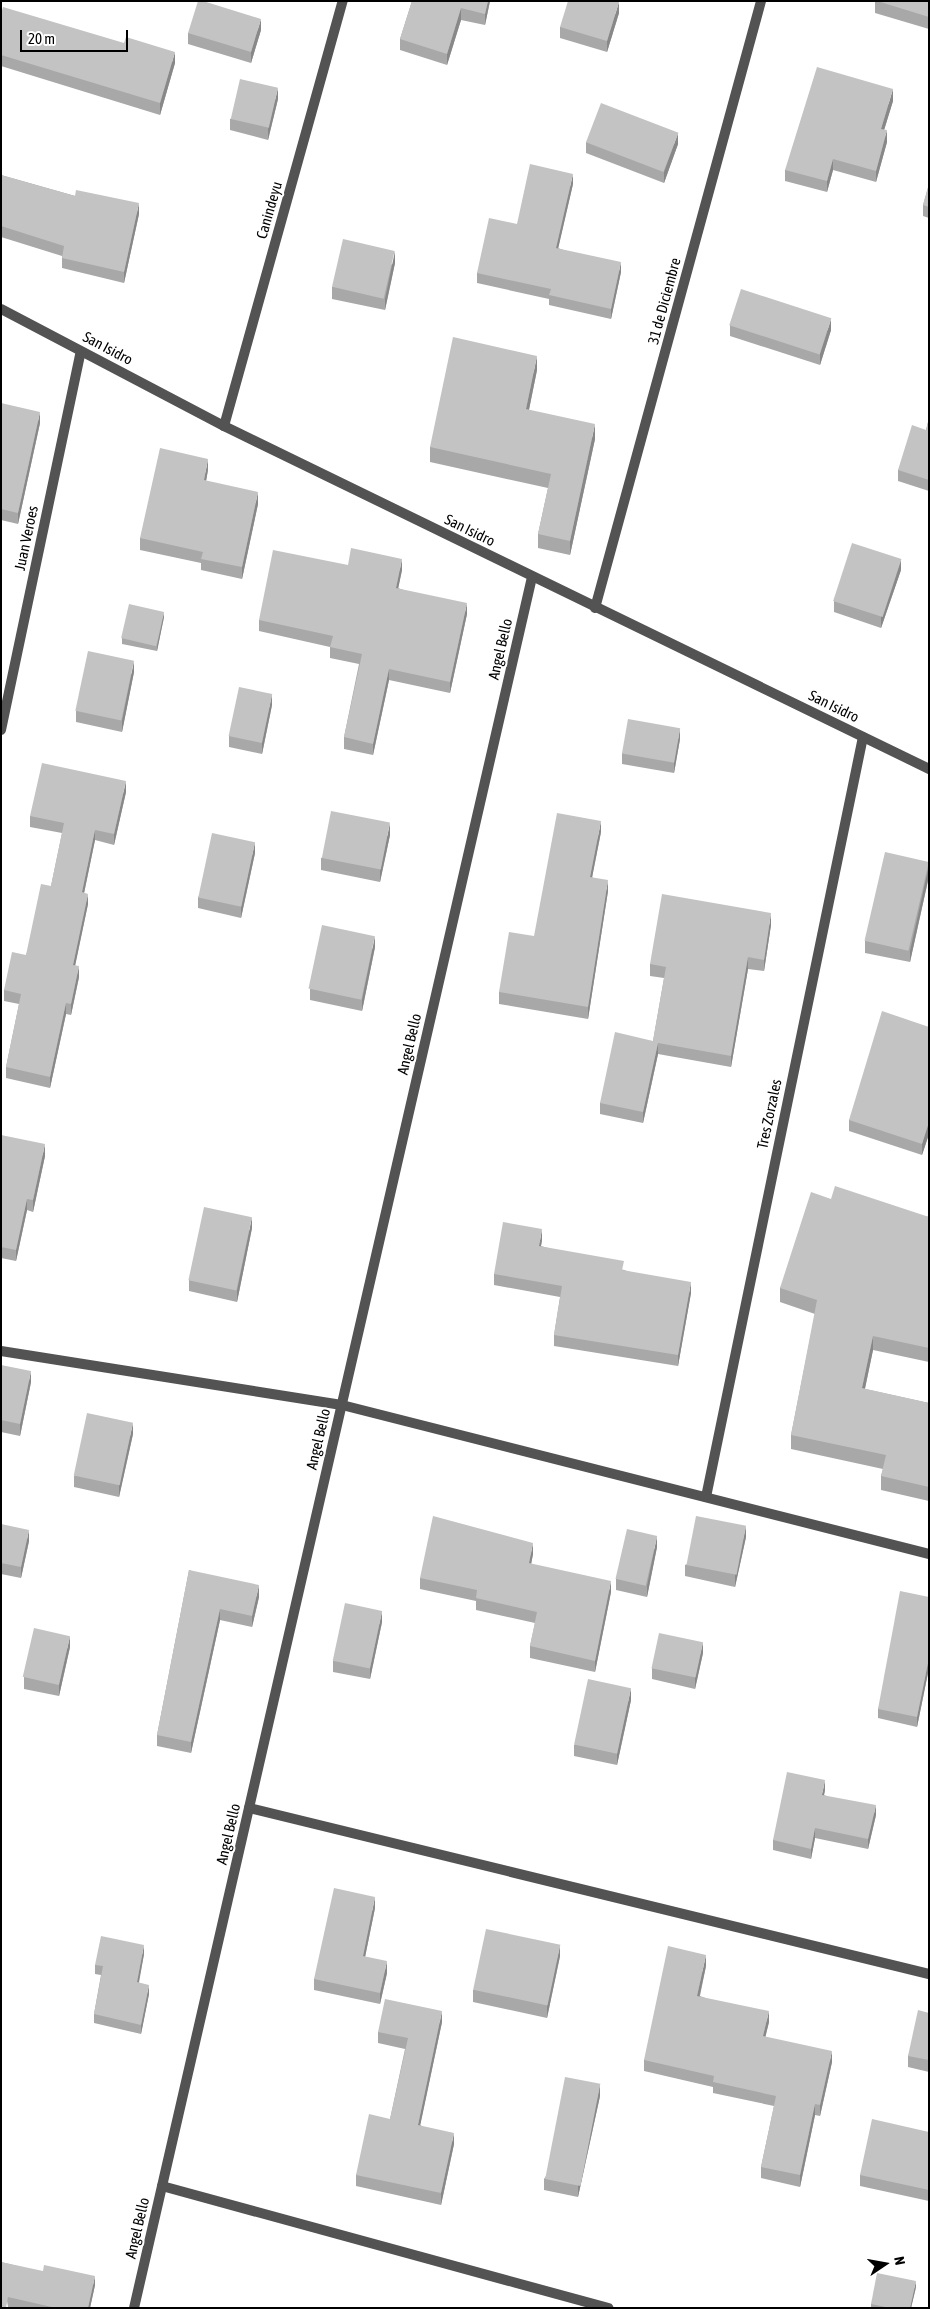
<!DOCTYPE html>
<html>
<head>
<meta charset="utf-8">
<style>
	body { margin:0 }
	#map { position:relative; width:930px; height:2309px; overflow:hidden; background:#fff; font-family:"Asap Condensed",sans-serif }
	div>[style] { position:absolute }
	.minor>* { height:10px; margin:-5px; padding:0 5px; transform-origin:5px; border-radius:5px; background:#535353 }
	.wall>* { inset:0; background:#a8a8a8 }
	.shaded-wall>* { inset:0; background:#888 }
	.building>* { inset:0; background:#c3c3c3; transform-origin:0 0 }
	span { translate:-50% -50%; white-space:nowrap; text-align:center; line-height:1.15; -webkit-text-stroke:4px #fff; paint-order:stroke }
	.street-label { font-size:15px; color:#000 }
	.frame { position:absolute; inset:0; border:2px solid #000; pointer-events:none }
	.north { position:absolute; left:860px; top:2239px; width:50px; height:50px; -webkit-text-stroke:4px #fff; paint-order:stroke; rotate:78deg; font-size:14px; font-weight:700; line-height:20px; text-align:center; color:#000 }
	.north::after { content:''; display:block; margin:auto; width:18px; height:22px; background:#000; clip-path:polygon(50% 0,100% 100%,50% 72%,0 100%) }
	.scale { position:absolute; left:20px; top:30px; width:108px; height:22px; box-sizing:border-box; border:2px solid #000; border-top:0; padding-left:6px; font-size:15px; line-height:18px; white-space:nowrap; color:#000; -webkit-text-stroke:4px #fff; paint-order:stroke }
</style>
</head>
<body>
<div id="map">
	<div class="minor">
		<div style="left:1px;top:309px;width:252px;rotate:27.7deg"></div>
		<div style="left:224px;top:426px;width:784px;rotate:25.94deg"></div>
		<div style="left:224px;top:426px;width:441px;rotate:-74.4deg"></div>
		<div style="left:595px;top:608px;width:629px;rotate:-74.7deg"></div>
		<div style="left:1px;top:730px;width:387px;rotate:-78.1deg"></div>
		<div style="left:1px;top:1351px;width:345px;rotate:9deg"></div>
		<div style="left:342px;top:1405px;width:606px;rotate:14.24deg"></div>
		<div style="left:706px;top:1497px;width:776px;rotate:-78.33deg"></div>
		<div style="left:249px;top:1808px;width:700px;rotate:13.72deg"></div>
		<div style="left:162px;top:2186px;width:463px;rotate:15.3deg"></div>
		<div style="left:134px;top:2308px;width:1776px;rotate:-77.05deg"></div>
	</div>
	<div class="wall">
		<div style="clip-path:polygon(412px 1px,490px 1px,485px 25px,461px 20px,447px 65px,400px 50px,400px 39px)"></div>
		<div style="clip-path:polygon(875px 1px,929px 1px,929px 29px,875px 13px)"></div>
		<div style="clip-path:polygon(619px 13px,607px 52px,560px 38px,560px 27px)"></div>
		<div style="clip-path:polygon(1px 14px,175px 63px,160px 115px,1px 66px)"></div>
		<div style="clip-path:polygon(261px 30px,251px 63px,188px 44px,188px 33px)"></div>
		<div style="clip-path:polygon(278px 99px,268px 140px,230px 130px,230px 119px)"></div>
		<div style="clip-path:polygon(893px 101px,884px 130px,887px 142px,876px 182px,833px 170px,827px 192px,785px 181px,785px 170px)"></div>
		<div style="clip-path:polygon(586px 142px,678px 144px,664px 183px,586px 153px)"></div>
		<div style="clip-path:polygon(1px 175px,139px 214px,124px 283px,62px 268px,62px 256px,1px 237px)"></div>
		<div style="clip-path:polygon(573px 184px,558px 248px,621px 272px,611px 319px,549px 305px,549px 299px,477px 283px,477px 273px,517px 224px)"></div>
		<div style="clip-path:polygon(929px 184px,929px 218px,923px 216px,923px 205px)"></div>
		<div style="clip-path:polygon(395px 263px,385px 310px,332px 299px,332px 287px)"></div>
		<div style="clip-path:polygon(730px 325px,831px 330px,820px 365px,730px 336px)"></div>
		<div style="clip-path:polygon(537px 370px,529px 410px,595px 439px,570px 555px,538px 548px,538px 534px,548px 488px,430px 462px,430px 447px)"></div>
		<div style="clip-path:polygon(1px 403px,40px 423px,18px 524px,1px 520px)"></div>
		<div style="clip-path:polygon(929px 418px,929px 491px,898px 481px,898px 470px,926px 430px)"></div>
		<div style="clip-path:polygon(208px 470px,206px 481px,258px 504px,242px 579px,201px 570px,201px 563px,140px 550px,140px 538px)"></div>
		<div style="clip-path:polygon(348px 565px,402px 570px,398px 588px,467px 614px,450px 693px,389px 680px,373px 755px,344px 749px,344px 737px,359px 664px,330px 658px,330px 647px,259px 631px,259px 620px)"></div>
		<div style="clip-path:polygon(901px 570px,881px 628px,834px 612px,834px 601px)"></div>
		<div style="clip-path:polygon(164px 617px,157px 651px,122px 644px,122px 638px)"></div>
		<div style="clip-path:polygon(134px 672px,122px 732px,76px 722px,76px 711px)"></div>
		<div style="clip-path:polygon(272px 705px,262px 754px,229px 747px,229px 736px)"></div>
		<div style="clip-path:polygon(680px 739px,674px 773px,622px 764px,622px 753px)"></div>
		<div style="clip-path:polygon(126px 792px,114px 845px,95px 840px,84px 893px,88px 904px,75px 965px,79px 977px,71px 1015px,66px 1014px,50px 1088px,6px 1078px,6px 1067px,19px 1004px,4px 1001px,4px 990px,26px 955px,51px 886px,62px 833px,30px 827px,30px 816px)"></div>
		<div style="clip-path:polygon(601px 832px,592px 877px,608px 891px,588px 1019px,499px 1004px,499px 992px)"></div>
		<div style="clip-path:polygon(390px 835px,380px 882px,321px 870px,321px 858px)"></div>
		<div style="clip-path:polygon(255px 853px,241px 918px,198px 908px,198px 897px)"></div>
		<div style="clip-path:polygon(929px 862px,929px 876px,910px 962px,865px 953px,865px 941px)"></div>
		<div style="clip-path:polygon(771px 925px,764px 971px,748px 969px,731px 1067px,658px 1054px,643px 1123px,600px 1114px,600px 1103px,653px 1041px,664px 978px,650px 976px,650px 964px)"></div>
		<div style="clip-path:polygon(375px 947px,362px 1011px,310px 1000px,310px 989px)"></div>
		<div style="clip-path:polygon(929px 1027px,929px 1134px,922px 1155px,849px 1131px,849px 1120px)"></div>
		<div style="clip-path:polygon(1px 1135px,45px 1156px,33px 1212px,27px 1210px,16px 1261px,1px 1258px)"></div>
		<div style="clip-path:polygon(831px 1199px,929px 1217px,929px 1362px,873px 1350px,865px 1389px,929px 1403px,929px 1501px,881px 1490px,881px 1476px,883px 1469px,791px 1449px,791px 1435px,815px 1314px,780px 1302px,780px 1288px)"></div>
		<div style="clip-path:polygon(252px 1228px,237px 1302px,189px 1291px,189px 1280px)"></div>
		<div style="clip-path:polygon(542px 1240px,541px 1246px,624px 1270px,691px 1293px,678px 1366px,554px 1346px,554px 1335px,560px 1297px,494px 1285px,494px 1274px)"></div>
		<div style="clip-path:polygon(1px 1365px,31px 1382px,20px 1436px,1px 1432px)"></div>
		<div style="clip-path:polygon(133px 1434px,119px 1497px,74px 1487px,74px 1476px)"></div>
		<div style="clip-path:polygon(1px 1524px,29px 1541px,21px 1578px,1px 1574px)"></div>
		<div style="clip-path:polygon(746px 1537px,735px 1587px,685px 1576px,685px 1565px)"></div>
		<div style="clip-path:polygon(657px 1547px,647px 1597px,616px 1590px,616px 1579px)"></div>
		<div style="clip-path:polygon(533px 1554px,531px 1564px,611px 1592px,595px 1672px,530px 1658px,530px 1646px,535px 1623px,476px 1610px,476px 1601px,420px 1589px,420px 1578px)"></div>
		<div style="clip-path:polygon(189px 1570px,259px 1597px,252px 1627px,220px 1620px,191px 1753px,157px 1746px,157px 1735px)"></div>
		<div style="clip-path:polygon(929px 1597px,929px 1668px,917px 1727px,878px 1718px,878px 1709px)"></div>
		<div style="clip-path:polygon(382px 1622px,370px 1679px,333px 1672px,333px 1661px)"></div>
		<div style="clip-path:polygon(70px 1647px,59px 1696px,24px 1689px,24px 1677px)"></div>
		<div style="clip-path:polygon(703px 1653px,695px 1689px,652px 1679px,652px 1668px)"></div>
		<div style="clip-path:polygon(631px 1700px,617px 1765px,574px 1756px,574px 1745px)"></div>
		<div style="clip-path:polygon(825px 1790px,824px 1795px,876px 1815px,868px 1849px,815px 1838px,811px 1859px,773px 1850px,773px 1840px)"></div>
		<div style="clip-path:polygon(375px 1908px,365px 1957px,387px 1973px,380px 2004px,314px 1990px,314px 1979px)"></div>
		<div style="clip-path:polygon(144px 1954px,139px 1983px,149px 1994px,141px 2034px,94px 2023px,94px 2014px,101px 1975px,95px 1974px,95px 1965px)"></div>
		<div style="clip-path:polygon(560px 1956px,547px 2018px,473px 2002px,473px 1990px)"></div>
		<div style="clip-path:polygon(706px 1966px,700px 1996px,769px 2022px,765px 2037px,832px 2062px,820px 2116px,815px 2115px,800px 2187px,761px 2178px,761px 2167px,774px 2106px,713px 2093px,713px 2087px,644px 2071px,644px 2060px)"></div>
		<div style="clip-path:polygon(929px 2013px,929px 2072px,908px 2067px,908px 2056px)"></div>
		<div style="clip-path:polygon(442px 2022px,420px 2125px,454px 2144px,441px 2205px,356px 2186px,356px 2175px,390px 2119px,405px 2049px,378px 2043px,378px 2032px)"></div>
		<div style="clip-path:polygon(600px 2096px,578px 2197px,544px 2190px,544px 2179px)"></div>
		<div style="clip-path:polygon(929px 2132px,929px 2201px,860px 2186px,860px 2175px)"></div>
		<div style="clip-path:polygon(1px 2262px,95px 2285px,90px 2308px,14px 2308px,8px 2307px)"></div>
		<div style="clip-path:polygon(916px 2287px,911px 2308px,871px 2308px,871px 2304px)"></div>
	</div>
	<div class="shaded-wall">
		<div style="clip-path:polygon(488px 1px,490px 1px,485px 25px,485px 14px)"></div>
		<div style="clip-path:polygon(619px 2px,619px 13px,607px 52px,607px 41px)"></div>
		<div style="clip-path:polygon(461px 8px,461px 20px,447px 65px,447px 54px)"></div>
		<div style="clip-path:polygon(261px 19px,261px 30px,251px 63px,251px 52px)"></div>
		<div style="clip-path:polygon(175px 52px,175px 63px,160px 115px,160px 103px)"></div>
		<div style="clip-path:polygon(278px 88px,278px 99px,268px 140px,268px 129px)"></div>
		<div style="clip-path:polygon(893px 89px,893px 101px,881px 140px,881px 129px)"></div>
		<div style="clip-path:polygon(887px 130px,887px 142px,876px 182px,876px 171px)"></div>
		<div style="clip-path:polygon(678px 133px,678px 144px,664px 183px,664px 172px)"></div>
		<div style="clip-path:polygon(833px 159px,833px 170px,827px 192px,827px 181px)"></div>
		<div style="clip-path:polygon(573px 174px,573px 184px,556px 258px,556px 248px)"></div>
		<div style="clip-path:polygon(139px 203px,139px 214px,124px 283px,124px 272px)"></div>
		<div style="clip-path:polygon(395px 251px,395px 263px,385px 310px,385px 299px)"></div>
		<div style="clip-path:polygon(621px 262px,621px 272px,611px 319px,611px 309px)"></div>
		<div style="clip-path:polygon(831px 319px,831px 330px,820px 365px,820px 354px)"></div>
		<div style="clip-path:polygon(537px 356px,537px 370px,526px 424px,526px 409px)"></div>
		<div style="clip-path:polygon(40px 412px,40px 423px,18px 524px,18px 513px)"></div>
		<div style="clip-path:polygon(595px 424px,595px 439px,570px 555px,570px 541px)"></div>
		<div style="clip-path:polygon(208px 459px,208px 470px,204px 492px,204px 480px)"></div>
		<div style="clip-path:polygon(258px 492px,258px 504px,242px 579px,242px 567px)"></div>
		<div style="clip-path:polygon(402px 559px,402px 570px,396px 599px,396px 588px)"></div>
		<div style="clip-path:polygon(901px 559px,901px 570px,881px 628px,881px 617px)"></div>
		<div style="clip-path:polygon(467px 603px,467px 614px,450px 693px,450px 682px)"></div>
		<div style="clip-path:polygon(164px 612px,164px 617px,157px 651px,157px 646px)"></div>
		<div style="clip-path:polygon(134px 661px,134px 672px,122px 732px,122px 721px)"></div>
		<div style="clip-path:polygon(389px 669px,389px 680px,373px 755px,373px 744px)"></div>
		<div style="clip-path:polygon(272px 694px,272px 705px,262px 754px,262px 743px)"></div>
		<div style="clip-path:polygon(680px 728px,680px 739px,674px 773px,674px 762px)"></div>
		<div style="clip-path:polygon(126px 781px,126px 792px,114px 845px,114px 834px)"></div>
		<div style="clip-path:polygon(601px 821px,601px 832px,590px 888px,590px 877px)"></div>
		<div style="clip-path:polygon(390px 823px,390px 835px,380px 882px,380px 871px)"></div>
		<div style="clip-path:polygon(95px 830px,95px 840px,82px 903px,82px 892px)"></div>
		<div style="clip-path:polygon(255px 842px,255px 853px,241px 918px,241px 906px)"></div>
		<div style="clip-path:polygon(929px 865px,929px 876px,910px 962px,910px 951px)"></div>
		<div style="clip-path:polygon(608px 880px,608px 891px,588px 1019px,588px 1007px)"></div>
		<div style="clip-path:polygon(88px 894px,88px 904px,73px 976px,73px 965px)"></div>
		<div style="clip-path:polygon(771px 913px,771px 925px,764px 971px,764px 960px)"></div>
		<div style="clip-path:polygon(375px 936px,375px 947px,362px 1011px,362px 1000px)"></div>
		<div style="clip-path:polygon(748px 957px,748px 969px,731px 1067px,731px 1056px)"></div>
		<div style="clip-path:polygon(79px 966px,79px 977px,71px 1015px,71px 1004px)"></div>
		<div style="clip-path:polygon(66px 1003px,66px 1014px,50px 1088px,50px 1077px)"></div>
		<div style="clip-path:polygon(658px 1043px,658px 1054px,643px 1123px,643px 1112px)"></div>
		<div style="clip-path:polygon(929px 1122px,929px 1134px,922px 1155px,922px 1144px)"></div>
		<div style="clip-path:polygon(45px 1144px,45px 1156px,33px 1212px,33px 1200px)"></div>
		<div style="clip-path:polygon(27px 1199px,27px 1210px,16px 1261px,16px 1250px)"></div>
		<div style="clip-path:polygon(252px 1217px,252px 1228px,237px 1302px,237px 1291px)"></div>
		<div style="clip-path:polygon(542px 1229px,542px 1240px,539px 1257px,539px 1246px)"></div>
		<div style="clip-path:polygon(691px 1282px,691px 1293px,678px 1366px,678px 1355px)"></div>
		<div style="clip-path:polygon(873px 1336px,873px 1350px,862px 1402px,862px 1388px)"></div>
		<div style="clip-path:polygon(31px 1371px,31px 1382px,20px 1436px,20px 1424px)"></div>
		<div style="clip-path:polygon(133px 1423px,133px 1434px,119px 1497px,119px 1485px)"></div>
		<div style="clip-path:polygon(746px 1526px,746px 1537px,735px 1587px,735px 1576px)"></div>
		<div style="clip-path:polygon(29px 1530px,29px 1541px,21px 1578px,21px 1567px)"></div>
		<div style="clip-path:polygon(657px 1536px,657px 1547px,647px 1597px,647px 1586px)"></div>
		<div style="clip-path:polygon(533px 1543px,533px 1554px,529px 1575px,529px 1563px)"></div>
		<div style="clip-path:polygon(611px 1581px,611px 1592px,595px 1672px,595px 1661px)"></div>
		<div style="clip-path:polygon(259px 1585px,259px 1597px,252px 1627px,252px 1616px)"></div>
		<div style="clip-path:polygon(220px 1609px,220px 1620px,191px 1753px,191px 1742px)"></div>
		<div style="clip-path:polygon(382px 1611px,382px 1622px,370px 1679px,370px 1668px)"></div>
		<div style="clip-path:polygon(70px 1636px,70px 1647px,59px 1696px,59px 1685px)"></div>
		<div style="clip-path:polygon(703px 1642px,703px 1653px,695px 1689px,695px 1677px)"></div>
		<div style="clip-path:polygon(929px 1658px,929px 1668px,917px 1727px,917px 1717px)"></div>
		<div style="clip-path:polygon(631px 1688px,631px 1700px,617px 1765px,617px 1754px)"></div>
		<div style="clip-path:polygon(825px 1780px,825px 1790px,822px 1805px,822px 1795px)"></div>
		<div style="clip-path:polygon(876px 1805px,876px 1815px,868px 1849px,868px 1839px)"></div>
		<div style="clip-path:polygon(815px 1828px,815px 1838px,811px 1859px,811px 1849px)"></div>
		<div style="clip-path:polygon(375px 1897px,375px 1908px,363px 1967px,363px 1956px)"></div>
		<div style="clip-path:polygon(144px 1945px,144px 1954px,137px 1991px,137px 1982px)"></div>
		<div style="clip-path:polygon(560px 1945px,560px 1956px,547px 2018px,547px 2006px)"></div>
		<div style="clip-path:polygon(706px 1955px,706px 1966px,697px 2007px,697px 1996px)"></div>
		<div style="clip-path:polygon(387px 1961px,387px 1973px,380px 2004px,380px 1993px)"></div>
		<div style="clip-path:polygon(149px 1985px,149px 1994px,141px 2034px,141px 2025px)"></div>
		<div style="clip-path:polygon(442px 2011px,442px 2022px,418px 2136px,418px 2125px)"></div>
		<div style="clip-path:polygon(769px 2011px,769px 2022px,763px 2047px,763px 2036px)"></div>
		<div style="clip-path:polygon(832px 2051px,832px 2062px,820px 2116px,820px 2105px)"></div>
		<div style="clip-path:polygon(600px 2084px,600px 2096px,578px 2197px,578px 2186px)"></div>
		<div style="clip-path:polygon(815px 2104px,815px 2115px,800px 2187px,800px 2175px)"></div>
		<div style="clip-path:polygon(454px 2133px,454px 2144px,441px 2205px,441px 2193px)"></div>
		<div style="clip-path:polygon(95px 2276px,95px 2285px,90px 2308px,88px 2308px)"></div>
		<div style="clip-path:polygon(916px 2281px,916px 2287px,911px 2308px,910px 2308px)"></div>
	</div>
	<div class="building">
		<div style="clip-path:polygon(198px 1px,203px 1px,261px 19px,251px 52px,188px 33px)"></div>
		<div style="clip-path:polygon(412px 1px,488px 1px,485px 14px,461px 8px,447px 54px,400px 39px)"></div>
		<div style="clip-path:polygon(568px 1px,616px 1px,619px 2px,607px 41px,560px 27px)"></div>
		<div style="clip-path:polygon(877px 1px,929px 1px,929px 17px)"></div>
		<div style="clip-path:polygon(3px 7px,124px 43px,126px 37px,175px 52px,160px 103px,1px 55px,1px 14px)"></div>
		<div style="clip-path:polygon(817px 67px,893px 89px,881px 129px,887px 130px,876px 171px,833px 159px,827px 181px,785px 170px)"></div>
		<div style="left:240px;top:79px;width:39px;height:41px;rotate:13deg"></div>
		<div style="left:601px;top:103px;width:83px;height:42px;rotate:21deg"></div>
		<div style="clip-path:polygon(530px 164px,573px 174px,556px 248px,621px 262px,611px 309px,549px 295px,551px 289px,477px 273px,489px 218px,517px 224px)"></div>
		<div style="clip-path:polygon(1px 175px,75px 196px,76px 190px,139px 203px,124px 272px,62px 258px,64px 246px,1px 226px)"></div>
		<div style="clip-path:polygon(929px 184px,929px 207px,923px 205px)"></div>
		<div style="left:343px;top:239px;width:53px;height:49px;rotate:13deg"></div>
		<div style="left:741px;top:289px;width:95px;height:38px;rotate:18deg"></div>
		<div style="clip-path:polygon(453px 337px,537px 356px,526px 409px,595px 424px,570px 541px,538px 534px,551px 474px,430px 447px)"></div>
		<div style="clip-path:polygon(1px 403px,40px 412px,18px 513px,1px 509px)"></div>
		<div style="clip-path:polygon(929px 418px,929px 480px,898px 470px,912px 425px,926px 430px)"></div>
		<div style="clip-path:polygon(160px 448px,208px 459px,204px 480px,258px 492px,242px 567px,201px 559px,203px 552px,140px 538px)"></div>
		<div style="left:852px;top:543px;width:52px;height:61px;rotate:18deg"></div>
		<div style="clip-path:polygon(351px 548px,402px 559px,396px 588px,467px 603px,450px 682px,389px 669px,373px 744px,344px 737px,362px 654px,330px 647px,333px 636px,259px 620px,273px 550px,348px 565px)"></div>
		<div style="left:129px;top:604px;width:36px;height:35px;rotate:13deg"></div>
		<div style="left:88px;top:651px;width:47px;height:61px;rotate:12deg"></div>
		<div style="left:239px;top:687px;width:34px;height:50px;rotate:12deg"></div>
		<div style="left:628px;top:719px;width:53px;height:35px;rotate:10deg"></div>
		<div style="clip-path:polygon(42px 763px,126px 781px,114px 834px,95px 830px,82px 892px,88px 894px,73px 965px,79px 966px,71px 1004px,66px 1003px,50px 1077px,6px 1067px,21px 994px,4px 990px,12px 952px,26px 955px,41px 884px,51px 886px,64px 823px,30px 816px)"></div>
		<div style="left:331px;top:811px;width:60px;height:48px;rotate:11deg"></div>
		<div style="clip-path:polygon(557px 813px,601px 821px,590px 877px,608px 880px,588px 1007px,499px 992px,509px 932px,534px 936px)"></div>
		<div style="left:212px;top:833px;width:44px;height:66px;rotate:12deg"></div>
		<div style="left:885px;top:852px;width:45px;height:91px;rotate:13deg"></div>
		<div style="clip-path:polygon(662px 894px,771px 913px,764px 960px,748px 957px,731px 1056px,658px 1043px,643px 1112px,600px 1103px,615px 1032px,653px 1041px,666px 967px,650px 964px)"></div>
		<div style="left:322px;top:925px;width:54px;height:65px;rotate:12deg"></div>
		<div style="clip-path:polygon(882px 1011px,929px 1027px,929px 1122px,922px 1144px,849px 1120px)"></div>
		<div style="clip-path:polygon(1px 1135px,45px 1144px,33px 1200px,27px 1199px,16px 1250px,1px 1247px)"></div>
		<div style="clip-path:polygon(835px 1186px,929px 1217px,929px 1348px,873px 1336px,862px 1388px,929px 1403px,929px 1487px,881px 1476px,886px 1455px,791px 1435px,817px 1300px,780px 1288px,811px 1192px,831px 1199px)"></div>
		<div style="left:204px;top:1207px;width:49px;height:75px;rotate:12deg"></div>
		<div style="clip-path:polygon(503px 1222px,542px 1229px,539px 1246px,624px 1261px,622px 1270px,691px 1282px,678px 1355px,554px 1335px,562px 1286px,494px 1274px)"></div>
		<div style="clip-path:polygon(1px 1365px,31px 1371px,20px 1424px,1px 1420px)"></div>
		<div style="left:87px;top:1413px;width:47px;height:64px;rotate:12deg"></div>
		<div style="clip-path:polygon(433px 1516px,533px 1543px,529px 1563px,611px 1581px,595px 1661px,530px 1646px,537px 1612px,476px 1598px,477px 1590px,420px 1578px)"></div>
		<div style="left:696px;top:1516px;width:51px;height:50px;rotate:11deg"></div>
		<div style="clip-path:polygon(1px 1524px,29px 1530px,21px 1567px,1px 1563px)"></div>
		<div style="left:627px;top:1529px;width:31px;height:51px;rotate:13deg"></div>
		<div style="clip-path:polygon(189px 1570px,259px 1585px,252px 1616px,220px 1609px,191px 1742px,157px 1735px)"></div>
		<div style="clip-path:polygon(900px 1591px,929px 1597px,929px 1658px,917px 1717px,878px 1709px)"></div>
		<div style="left:345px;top:1603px;width:38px;height:59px;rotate:12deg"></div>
		<div style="left:34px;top:1628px;width:37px;height:50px;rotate:13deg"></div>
		<div style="left:659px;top:1633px;width:45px;height:36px;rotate:12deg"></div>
		<div style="left:588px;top:1679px;width:44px;height:67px;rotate:12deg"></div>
		<div style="clip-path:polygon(787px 1772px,825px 1780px,822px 1795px,876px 1805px,868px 1839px,815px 1828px,811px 1849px,773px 1840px)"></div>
		<div style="clip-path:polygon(334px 1888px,375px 1897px,363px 1956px,387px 1961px,380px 1993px,314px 1979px)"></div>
		<div style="left:486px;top:1929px;width:76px;height:62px;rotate:12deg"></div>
		<div style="clip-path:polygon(101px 1936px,144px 1945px,137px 1982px,149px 1985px,141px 2025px,94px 2014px,103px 1966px,95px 1965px)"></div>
		<div style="clip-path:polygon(668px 1946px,706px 1955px,697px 1996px,769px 2011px,763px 2036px,832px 2051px,820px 2105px,815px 2104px,800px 2175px,761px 2167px,776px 2096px,713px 2082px,714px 2076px,644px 2060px)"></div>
		<div style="clip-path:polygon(385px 1999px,442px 2011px,418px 2125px,454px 2133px,441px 2193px,356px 2175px,369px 2114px,390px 2119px,408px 2038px,378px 2032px)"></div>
		<div style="clip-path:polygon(918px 2010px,929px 2013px,929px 2060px,908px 2056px)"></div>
		<div style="left:565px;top:2077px;width:36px;height:104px;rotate:11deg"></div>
		<div style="clip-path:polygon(872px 2119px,929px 2132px,929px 2190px,860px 2175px)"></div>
		<div style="clip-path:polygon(1px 2262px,43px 2271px,44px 2265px,95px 2276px,88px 2308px,56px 2308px,8px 2297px,6px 2308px,1px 2308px)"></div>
		<div style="clip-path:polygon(877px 2273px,916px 2281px,910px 2308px,890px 2308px,871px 2304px)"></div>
	</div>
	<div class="street-label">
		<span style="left:269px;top:210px;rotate:-74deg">Canindeyu</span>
		<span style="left:664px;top:301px;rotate:-75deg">31 de Diciembre</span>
		<span style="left:108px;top:348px;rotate:28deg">San Isidro</span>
		<span style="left:470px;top:530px;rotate:26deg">San Isidro</span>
		<span style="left:26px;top:538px;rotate:-78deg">Juan Veroes</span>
		<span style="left:500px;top:649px;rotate:-77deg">Angel Bello</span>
		<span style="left:834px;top:706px;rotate:26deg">San Isidro</span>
		<span style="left:409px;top:1044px;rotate:-77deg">Angel Bello</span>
		<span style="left:769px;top:1114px;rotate:-78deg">Tres Zorzales</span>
		<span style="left:318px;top:1439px;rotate:-77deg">Angel Bello</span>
		<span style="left:228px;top:1834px;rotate:-77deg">Angel Bello</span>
		<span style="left:137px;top:2228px;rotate:-77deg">Angel Bello</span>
	</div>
	<div class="frame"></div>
	<div class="north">N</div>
	<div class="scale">20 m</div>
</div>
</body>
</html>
